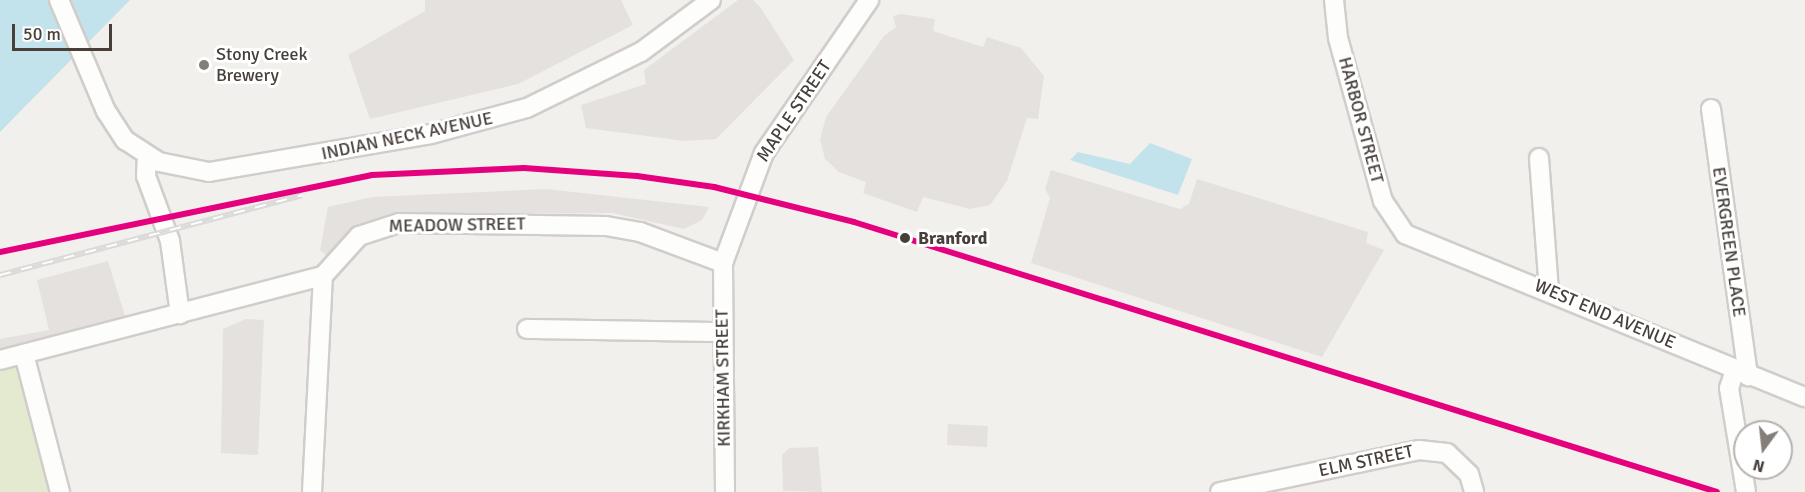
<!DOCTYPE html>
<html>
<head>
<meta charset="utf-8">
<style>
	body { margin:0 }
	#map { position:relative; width:1805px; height:492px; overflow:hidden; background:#f2f0ed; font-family:Signika,sans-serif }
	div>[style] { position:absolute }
	.green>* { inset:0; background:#e4eacf }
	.parking>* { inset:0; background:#e4e1de; transform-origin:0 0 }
	.water>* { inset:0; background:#c2e3ec }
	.roads { filter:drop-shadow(2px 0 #d0cdcb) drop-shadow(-2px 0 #d0cdcb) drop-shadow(0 2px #d0cdcb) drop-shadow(0 -2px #d0cdcb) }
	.minor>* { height:18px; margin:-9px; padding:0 9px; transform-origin:9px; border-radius:9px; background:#fdfdfc }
	.rail>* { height:6px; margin-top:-3px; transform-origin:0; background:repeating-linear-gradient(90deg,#fff 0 11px,#dadad9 0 22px); box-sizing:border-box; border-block:2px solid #dadad9 }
	.rail-1>* { height:6px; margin:-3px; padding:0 3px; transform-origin:3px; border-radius:3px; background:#e5007d }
	.dots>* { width:16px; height:16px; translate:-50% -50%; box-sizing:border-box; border:3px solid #fff; border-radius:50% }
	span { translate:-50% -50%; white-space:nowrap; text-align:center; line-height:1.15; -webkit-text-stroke:6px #fff; paint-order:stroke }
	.poi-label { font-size:18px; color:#483f39 }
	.left { translate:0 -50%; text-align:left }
	.street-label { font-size:18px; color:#483f39 }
	.stop-label { font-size:18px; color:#483f39; font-weight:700 }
	.north { position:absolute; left:1733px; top:420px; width:60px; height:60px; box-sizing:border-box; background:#fff; border:2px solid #b6b2b0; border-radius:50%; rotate:195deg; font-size:16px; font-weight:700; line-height:24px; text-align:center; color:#483f39 }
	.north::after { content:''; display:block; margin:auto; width:21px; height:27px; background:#847d78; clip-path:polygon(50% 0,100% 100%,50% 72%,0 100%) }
	.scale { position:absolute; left:12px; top:24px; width:100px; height:27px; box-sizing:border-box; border:3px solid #483f39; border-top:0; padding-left:8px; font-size:18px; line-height:21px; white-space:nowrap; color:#483f39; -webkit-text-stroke:4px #fff; paint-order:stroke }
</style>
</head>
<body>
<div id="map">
	<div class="green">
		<div style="clip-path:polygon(24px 354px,60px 492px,0 492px,0 360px)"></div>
	</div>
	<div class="parking">
		<div style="clip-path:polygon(425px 0,621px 0,633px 25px,518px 84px,370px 119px,348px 55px,425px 11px)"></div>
		<div style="clip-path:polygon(738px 0,753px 0,760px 7px,794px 60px,716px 139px,685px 141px,586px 128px,581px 105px,646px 84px,644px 70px)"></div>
		<div style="clip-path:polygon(901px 14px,935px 19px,933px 31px,983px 47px,987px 37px,1021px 48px,1044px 76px,1038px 119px,1027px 118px,1007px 181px,990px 205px,970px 209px,923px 197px,917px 212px,863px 193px,866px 182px,839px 172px,825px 159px,820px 139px,826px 117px,884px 36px,896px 27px,893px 16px)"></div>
		<div style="clip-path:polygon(1051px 170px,1180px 209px,1189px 204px,1197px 179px,1368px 232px,1366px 243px,1384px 250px,1322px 357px,1031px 263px,1050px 198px,1045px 189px)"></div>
		<div style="clip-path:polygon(546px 189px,709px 207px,702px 220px,684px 229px,612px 213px,395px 215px,358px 225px,326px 255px,320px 250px,328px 207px,372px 197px)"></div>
		<div style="clip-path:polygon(108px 261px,126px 319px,0 353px,0 339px,49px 330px,37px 280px)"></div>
		<div style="clip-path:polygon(246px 319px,264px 320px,258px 455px,221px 453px,223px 329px)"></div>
		<div style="left:988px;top:426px;width:21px;height:40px;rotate:93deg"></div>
		<div style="clip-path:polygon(818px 447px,822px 492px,783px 491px,782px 455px,789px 448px)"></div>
	</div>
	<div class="water">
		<div style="clip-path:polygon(0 0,130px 0,0 132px)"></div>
		<div style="clip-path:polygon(1150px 143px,1192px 159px,1178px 195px,1070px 160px,1078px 152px,1130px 164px)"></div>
	</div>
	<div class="roads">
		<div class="minor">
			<div style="left:59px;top:0;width:121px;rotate:67.1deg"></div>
			<div style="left:106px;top:111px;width:35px;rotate:57deg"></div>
			<div style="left:125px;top:140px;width:40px;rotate:32.9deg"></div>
			<div style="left:159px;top:162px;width:51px;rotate:11.3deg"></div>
			<div style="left:209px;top:172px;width:225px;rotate:-9.7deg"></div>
			<div style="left:431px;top:134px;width:99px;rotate:-15.2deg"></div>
			<div style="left:527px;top:108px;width:127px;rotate:-26.2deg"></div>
			<div style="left:641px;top:52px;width:87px;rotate:-36.6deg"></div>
			<div style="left:1334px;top:0;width:38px;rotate:84deg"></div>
			<div style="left:1338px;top:38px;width:169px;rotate:74.6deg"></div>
			<div style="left:1383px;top:201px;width:40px;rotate:56deg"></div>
			<div style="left:1405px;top:234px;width:432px;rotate:22.2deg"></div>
			<div style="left:1711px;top:109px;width:270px;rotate:82.1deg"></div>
			<div style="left:147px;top:156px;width:20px;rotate:93deg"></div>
			<div style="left:146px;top:176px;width:69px;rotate:69.7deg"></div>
			<div style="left:170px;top:241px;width:74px;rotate:82.2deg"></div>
			<div style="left:1539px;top:158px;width:132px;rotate:85.7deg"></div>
			<div style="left:527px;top:329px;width:193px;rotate:0.9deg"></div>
			<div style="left:24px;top:354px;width:143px;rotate:75.4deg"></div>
			<div style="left:0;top:360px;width:334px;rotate:-14.6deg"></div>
			<div style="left:323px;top:276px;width:54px;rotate:-48deg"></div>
			<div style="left:359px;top:236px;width:42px;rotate:-18deg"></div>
			<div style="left:399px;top:223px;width:207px;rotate:0.8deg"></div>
			<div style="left:606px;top:226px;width:35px;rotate:10deg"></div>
			<div style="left:640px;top:232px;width:89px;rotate:20.5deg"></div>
			<div style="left:1735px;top:370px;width:19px;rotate:108deg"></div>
			<div style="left:1729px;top:388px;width:105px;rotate:80.7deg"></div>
			<div style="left:312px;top:492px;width:216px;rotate:-87.1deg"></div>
			<div style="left:725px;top:492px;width:229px;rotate:-90.5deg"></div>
			<div style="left:723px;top:263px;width:117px;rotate:-69.6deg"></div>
			<div style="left:764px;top:153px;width:186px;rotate:-55.5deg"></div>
			<div style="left:1220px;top:492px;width:203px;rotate:-11.9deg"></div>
			<div style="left:1419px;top:450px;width:28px;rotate:6deg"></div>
			<div style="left:1447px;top:453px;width:30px;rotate:44deg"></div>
			<div style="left:1469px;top:474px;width:19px;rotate:74deg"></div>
		</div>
	</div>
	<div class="rail">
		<div style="left:0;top:275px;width:312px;rotate:-14.8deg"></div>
	</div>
	<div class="rail-1">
		<div style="left:0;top:252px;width:380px;rotate:-11.7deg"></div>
		<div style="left:372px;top:175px;width:152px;rotate:-2.6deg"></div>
		<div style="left:524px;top:168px;width:113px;rotate:4deg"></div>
		<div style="left:637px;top:176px;width:78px;rotate:8.1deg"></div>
		<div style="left:714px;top:187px;width:144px;rotate:14deg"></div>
		<div style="left:854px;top:222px;width:904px;rotate:17.37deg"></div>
	</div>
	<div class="dots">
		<div style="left:204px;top:65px;background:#847d78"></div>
		<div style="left:905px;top:238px;background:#483f39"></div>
	</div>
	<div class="poi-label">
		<span class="left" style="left:216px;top:65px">Stony Creek<br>Brewery</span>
	</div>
	<div class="street-label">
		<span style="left:794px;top:111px;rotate:-56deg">MAPLE STREET</span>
		<span style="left:1361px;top:120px;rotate:75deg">HARBOR STREET</span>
		<span style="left:407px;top:136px;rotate:-12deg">INDIAN NECK AVENUE</span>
		<span style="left:457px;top:225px;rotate:-1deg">MEADOW STREET</span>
		<span style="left:1729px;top:242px;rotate:82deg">EVERGREEN PLACE</span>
		<span style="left:1605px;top:314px;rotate:23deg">WEST END AVENUE</span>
		<span style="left:723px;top:378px;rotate:-91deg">KIRKHAM STREET</span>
		<span style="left:1366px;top:461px;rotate:-12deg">ELM STREET</span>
	</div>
	<div class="stop-label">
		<span class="left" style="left:918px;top:238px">Branford</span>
	</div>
	<div class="north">N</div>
	<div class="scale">50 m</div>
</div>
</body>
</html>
